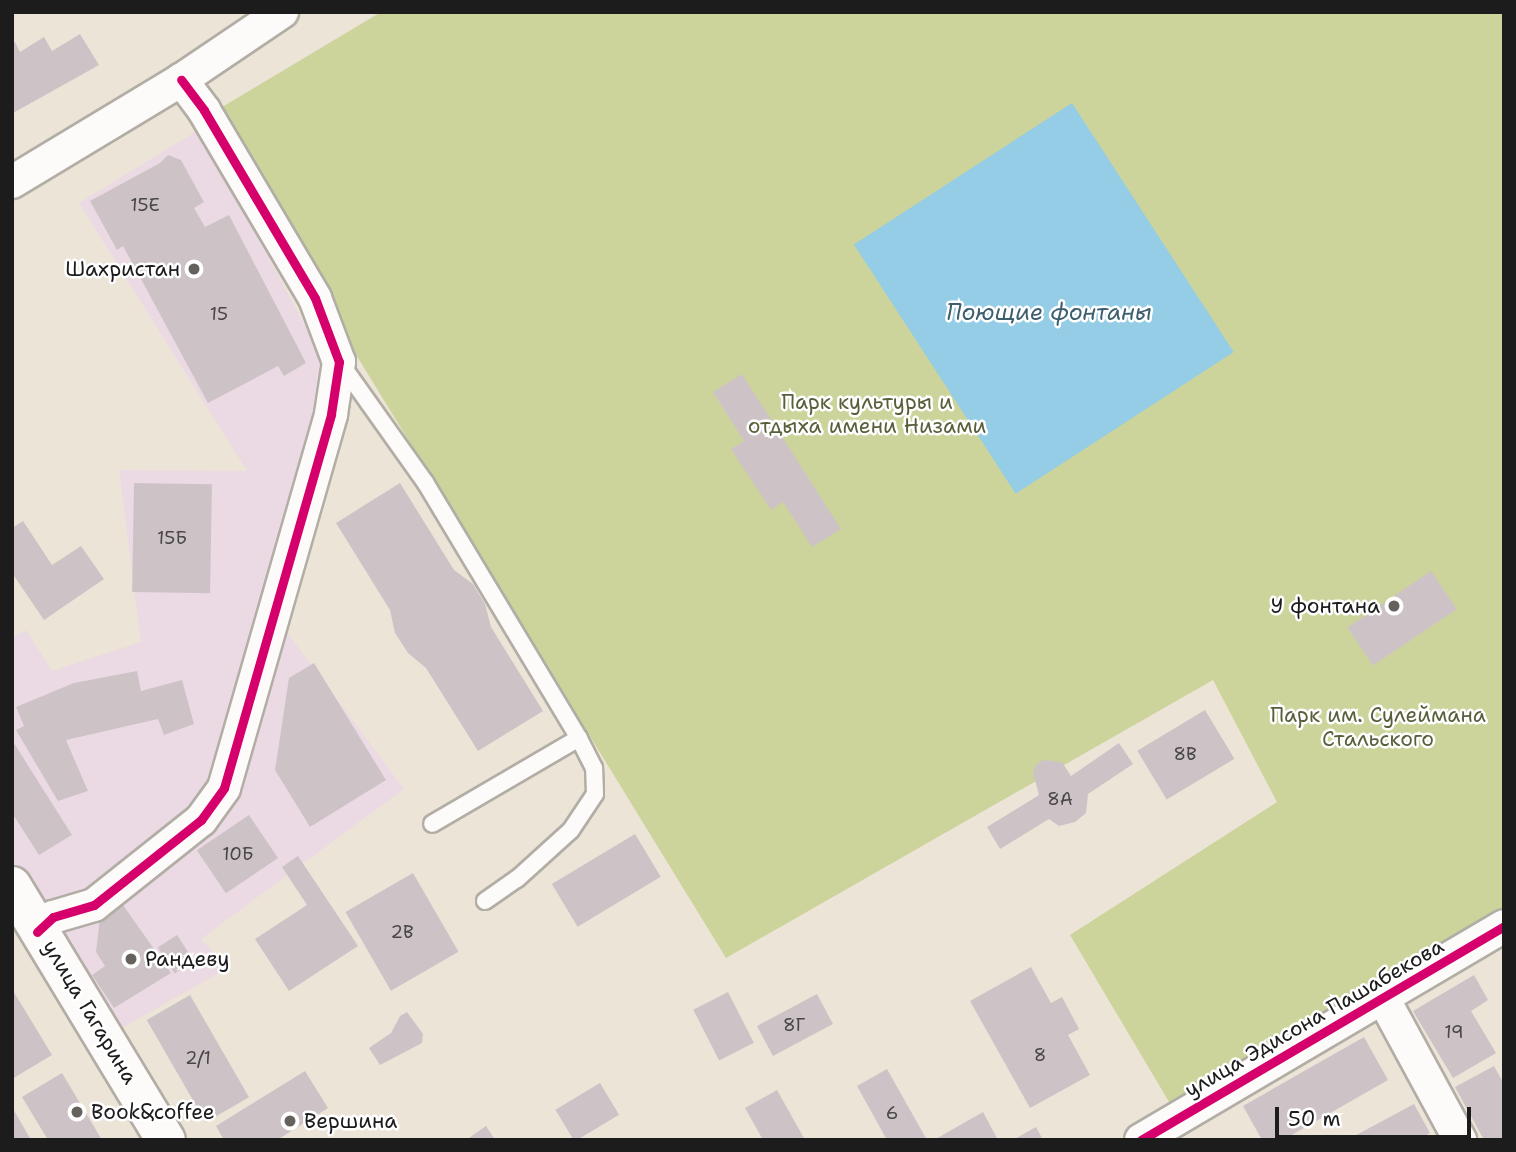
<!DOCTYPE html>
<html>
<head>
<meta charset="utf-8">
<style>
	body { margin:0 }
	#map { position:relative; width:1516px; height:1152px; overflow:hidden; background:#ece4d7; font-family:"Shantell Sans",sans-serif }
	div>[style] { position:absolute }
	.built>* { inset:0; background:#ebdae3 }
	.green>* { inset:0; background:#ccd49b }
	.water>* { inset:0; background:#94cde5; transform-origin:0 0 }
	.building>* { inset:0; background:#cdc3c7; transform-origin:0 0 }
	.roads { filter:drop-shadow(2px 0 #b2ada5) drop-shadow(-2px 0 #b2ada5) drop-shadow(0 2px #b2ada5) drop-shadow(0 -2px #b2ada5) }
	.lane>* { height:16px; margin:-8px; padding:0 8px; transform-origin:8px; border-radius:8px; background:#fcfbf9 }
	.street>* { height:32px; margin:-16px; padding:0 16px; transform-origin:16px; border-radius:16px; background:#fcfbf9 }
	.primary>* { height:38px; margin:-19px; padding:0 19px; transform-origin:19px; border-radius:19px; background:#fcfbf9 }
	.cycleway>* { height:9px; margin:-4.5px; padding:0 4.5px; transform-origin:4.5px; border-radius:4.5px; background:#d6006c }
	.dots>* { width:19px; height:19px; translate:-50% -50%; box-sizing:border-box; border:4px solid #fff; border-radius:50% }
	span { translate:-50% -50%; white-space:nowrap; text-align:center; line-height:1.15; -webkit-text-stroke:5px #fff; paint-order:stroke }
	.number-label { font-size:18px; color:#484647 }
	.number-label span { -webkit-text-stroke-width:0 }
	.poi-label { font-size:21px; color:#1c1c1c }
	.right { translate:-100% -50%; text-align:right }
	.left { translate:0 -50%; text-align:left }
	.park-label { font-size:21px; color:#58603b }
	.street-label { font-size:21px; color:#1c1c1c }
	.water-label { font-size:23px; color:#3d5f6f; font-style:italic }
	.frame { position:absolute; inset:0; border:14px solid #1c1c1c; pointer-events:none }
	.scale { position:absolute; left:1275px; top:1107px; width:196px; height:32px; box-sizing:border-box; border:4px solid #1c1c1c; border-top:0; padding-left:9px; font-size:21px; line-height:24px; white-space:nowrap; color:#1c1c1c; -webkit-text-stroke:5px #fff; paint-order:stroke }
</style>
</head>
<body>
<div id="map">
	<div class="built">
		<div style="clip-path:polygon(200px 129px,328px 369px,262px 599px,404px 789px,201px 939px,228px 968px,111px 1034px,12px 870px,12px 638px,26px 630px,52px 671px,141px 642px,119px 470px,247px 471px,79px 203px)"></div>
	</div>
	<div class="green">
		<div style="clip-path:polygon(381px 12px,1504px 12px,1504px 925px,1178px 1117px,1070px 935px,1277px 802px,1213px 680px,726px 958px,209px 115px)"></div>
	</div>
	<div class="water">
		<div style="left:1072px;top:103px;width:297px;height:260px;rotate:57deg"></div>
	</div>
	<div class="building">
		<div style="clip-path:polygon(80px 34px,99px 65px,13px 113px,12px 44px,15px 42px,20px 52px,44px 37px,52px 51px)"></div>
		<div style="clip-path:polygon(168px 155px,181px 160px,204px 202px,194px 208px,205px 227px,229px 215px,306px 363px,284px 376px,278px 366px,208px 403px,123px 246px,117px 250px,90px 201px,160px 163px)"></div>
		<div style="clip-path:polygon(742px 374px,841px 529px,812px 547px,783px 502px,771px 510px,731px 449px,744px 441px,713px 392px)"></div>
		<div style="left:134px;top:483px;width:78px;height:109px;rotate:1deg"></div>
		<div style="clip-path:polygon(400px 483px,454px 570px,473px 584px,485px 604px,491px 627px,543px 711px,478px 751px,426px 668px,408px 653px,395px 633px,390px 610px,336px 523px)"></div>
		<div style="clip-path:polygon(23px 521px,52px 565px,81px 546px,104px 579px,44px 620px,12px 573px,12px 528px)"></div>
		<div style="left:1431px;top:571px;width:46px;height:101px;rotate:56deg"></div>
		<div style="clip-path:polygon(314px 663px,386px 780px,310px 827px,275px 770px,289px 678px)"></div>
		<div style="clip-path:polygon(137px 671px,141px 691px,182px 680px,194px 724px,164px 735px,158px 719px,66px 740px,88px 791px,58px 801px,16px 730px,24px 726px,16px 707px,74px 683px)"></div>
		<div style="left:1205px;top:710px;width:57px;height:79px;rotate:59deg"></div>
		<div style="clip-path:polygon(12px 740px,72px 835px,39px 855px,12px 813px)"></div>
		<div style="clip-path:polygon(1119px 743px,1133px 764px,1088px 794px,1086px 813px,1075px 822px,1059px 826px,1049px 819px,1000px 849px,987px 827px,1039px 795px,1033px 773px,1036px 765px,1043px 760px,1062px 762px,1071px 776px)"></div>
		<div style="left:249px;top:815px;width:52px;height:63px;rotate:56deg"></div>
		<div style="left:635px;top:834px;width:50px;height:97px;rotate:59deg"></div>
		<div style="clip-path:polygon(298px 856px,358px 946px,289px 991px,255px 939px,307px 905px,282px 867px)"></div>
		<div style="left:413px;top:873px;width:91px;height:78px;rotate:60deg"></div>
		<div style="clip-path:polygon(118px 898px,171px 973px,114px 1008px,92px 975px,105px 966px,96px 952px,101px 909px)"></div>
		<div style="left:177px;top:935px;width:31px;height:23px;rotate:57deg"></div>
		<div style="clip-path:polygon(1031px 967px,1051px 1003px,1062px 997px,1079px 1029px,1068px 1035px,1090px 1075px,1030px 1108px,970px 1001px)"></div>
		<div style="clip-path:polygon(1474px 975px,1488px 1000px,1471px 1011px,1496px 1053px,1453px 1078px,1413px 1011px)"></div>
		<div style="clip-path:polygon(12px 989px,52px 1055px,12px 1079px)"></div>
		<div style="left:728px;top:992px;width:57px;height:39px;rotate:63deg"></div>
		<div style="left:817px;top:994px;width:34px;height:68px;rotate:62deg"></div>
		<div style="left:190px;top:995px;width:118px;height:50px;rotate:60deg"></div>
		<div style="clip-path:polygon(407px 1012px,423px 1034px,422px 1043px,380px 1065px,369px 1048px,391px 1033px,400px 1016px)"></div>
		<div style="clip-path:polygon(1364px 1037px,1388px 1080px,1283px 1140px,1262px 1140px,1243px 1106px)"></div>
		<div style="clip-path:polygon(1494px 1066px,1504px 1084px,1504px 1140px,1484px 1140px,1455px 1087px)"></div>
		<div style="clip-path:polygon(887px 1069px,927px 1140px,887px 1140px,857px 1086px)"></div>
		<div style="clip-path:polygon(305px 1071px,328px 1108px,277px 1140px,224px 1140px,216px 1126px)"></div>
		<div style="clip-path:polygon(62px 1073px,102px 1140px,48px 1140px,22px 1097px)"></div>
		<div style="left:600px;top:1083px;width:37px;height:52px;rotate:59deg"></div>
		<div style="clip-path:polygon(777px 1090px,805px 1140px,763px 1140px,745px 1108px)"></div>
		<div style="clip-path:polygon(1414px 1104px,1430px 1133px,1418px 1140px,1347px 1140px)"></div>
		<div style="clip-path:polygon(12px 1107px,31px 1140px,12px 1140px)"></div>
		<div style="clip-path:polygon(983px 1112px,998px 1140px,934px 1140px)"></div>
		<div style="clip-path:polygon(486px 1126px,495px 1140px,466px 1140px)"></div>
		<div style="clip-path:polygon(1036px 1127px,1043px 1140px,1013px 1140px)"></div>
	</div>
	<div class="roads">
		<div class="lane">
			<div style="left:341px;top:364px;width:145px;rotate:54.6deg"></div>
			<div style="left:425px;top:482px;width:299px;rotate:59deg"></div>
			<div style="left:579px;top:738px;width:170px;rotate:149.7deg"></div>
			<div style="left:485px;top:901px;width:39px;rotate:-35deg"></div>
			<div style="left:517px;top:879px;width:73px;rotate:-42.2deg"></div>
			<div style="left:571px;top:830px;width:43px;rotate:-56.3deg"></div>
			<div style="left:595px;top:794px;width:26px;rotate:-92deg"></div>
			<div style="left:594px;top:768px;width:34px;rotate:-117deg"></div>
		</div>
		<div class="street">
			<div style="left:12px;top:182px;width:197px;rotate:-31.1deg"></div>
			<div style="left:181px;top:80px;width:122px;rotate:-34deg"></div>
			<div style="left:37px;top:932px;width:22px;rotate:-43deg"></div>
			<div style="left:53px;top:917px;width:43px;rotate:-16.3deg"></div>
			<div style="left:94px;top:905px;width:137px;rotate:-38.5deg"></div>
			<div style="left:201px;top:820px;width:39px;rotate:-54deg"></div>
			<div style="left:224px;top:788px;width:389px;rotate:-74deg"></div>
			<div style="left:331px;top:414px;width:53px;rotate:-81.3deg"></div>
			<div style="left:339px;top:362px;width:68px;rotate:-110.6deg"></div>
			<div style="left:315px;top:298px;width:218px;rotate:-120.6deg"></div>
			<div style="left:204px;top:110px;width:38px;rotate:-127deg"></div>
			<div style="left:1383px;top:998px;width:162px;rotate:61.5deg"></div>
			<div style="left:1141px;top:1140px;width:421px;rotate:-30.5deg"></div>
		</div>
		<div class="primary">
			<div style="left:12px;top:886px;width:297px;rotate:58.8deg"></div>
		</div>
	</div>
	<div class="cycleway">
		<div style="left:37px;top:932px;width:22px;rotate:-43deg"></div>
		<div style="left:53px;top:917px;width:43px;rotate:-16.3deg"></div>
		<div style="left:94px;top:905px;width:137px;rotate:-38.5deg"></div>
		<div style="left:201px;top:820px;width:39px;rotate:-54deg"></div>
		<div style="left:224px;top:788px;width:389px;rotate:-74deg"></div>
		<div style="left:331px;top:414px;width:53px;rotate:-81.3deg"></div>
		<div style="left:339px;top:362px;width:68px;rotate:-110.6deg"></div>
		<div style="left:315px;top:298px;width:218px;rotate:-120.6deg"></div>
		<div style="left:204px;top:110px;width:38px;rotate:-127deg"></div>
		<div style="left:1141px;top:1140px;width:421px;rotate:-30.5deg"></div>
	</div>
	<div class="dots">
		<div style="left:194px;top:269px;background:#65625d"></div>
		<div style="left:1394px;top:606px;background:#65625d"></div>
		<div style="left:131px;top:959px;background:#65625d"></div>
		<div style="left:77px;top:1112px;background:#65625d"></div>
		<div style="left:290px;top:1121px;background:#65625d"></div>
	</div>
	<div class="number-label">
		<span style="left:145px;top:205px">15Е</span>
		<span style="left:219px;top:314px">15</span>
		<span style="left:172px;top:538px">15Б</span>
		<span style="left:1185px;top:754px">8В</span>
		<span style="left:1060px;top:799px">8А</span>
		<span style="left:238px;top:854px">10Б</span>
		<span style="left:402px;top:932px">2В</span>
		<span style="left:794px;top:1025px">8Г</span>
		<span style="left:1454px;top:1032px">19</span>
		<span style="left:1040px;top:1055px">8</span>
		<span style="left:198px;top:1058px">2/1</span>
		<span style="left:892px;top:1113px">6</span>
	</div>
	<div class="poi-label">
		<span class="right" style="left:180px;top:269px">Шахристан</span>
		<span class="right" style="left:1380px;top:606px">У фонтана</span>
		<span class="left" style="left:145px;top:959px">Рандеву</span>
		<span class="left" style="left:91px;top:1112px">Book&amp;coffee</span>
		<span class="left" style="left:304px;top:1121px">Вершина</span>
	</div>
	<div class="park-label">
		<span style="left:867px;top:414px">Парк культуры и<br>отдыха имени Низами</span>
		<span style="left:1378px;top:727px">Парк им. Сулеймана<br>Стальского</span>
	</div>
	<div class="street-label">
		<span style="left:90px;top:1012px;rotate:59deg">улица Гагарина</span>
		<span style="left:1314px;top:1018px;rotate:-30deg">улица Эдисона Пашабекова</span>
	</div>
	<div class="water-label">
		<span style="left:1049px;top:312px">Поющие фонтаны</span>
	</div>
	<div class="frame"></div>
	<div class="scale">50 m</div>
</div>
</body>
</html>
